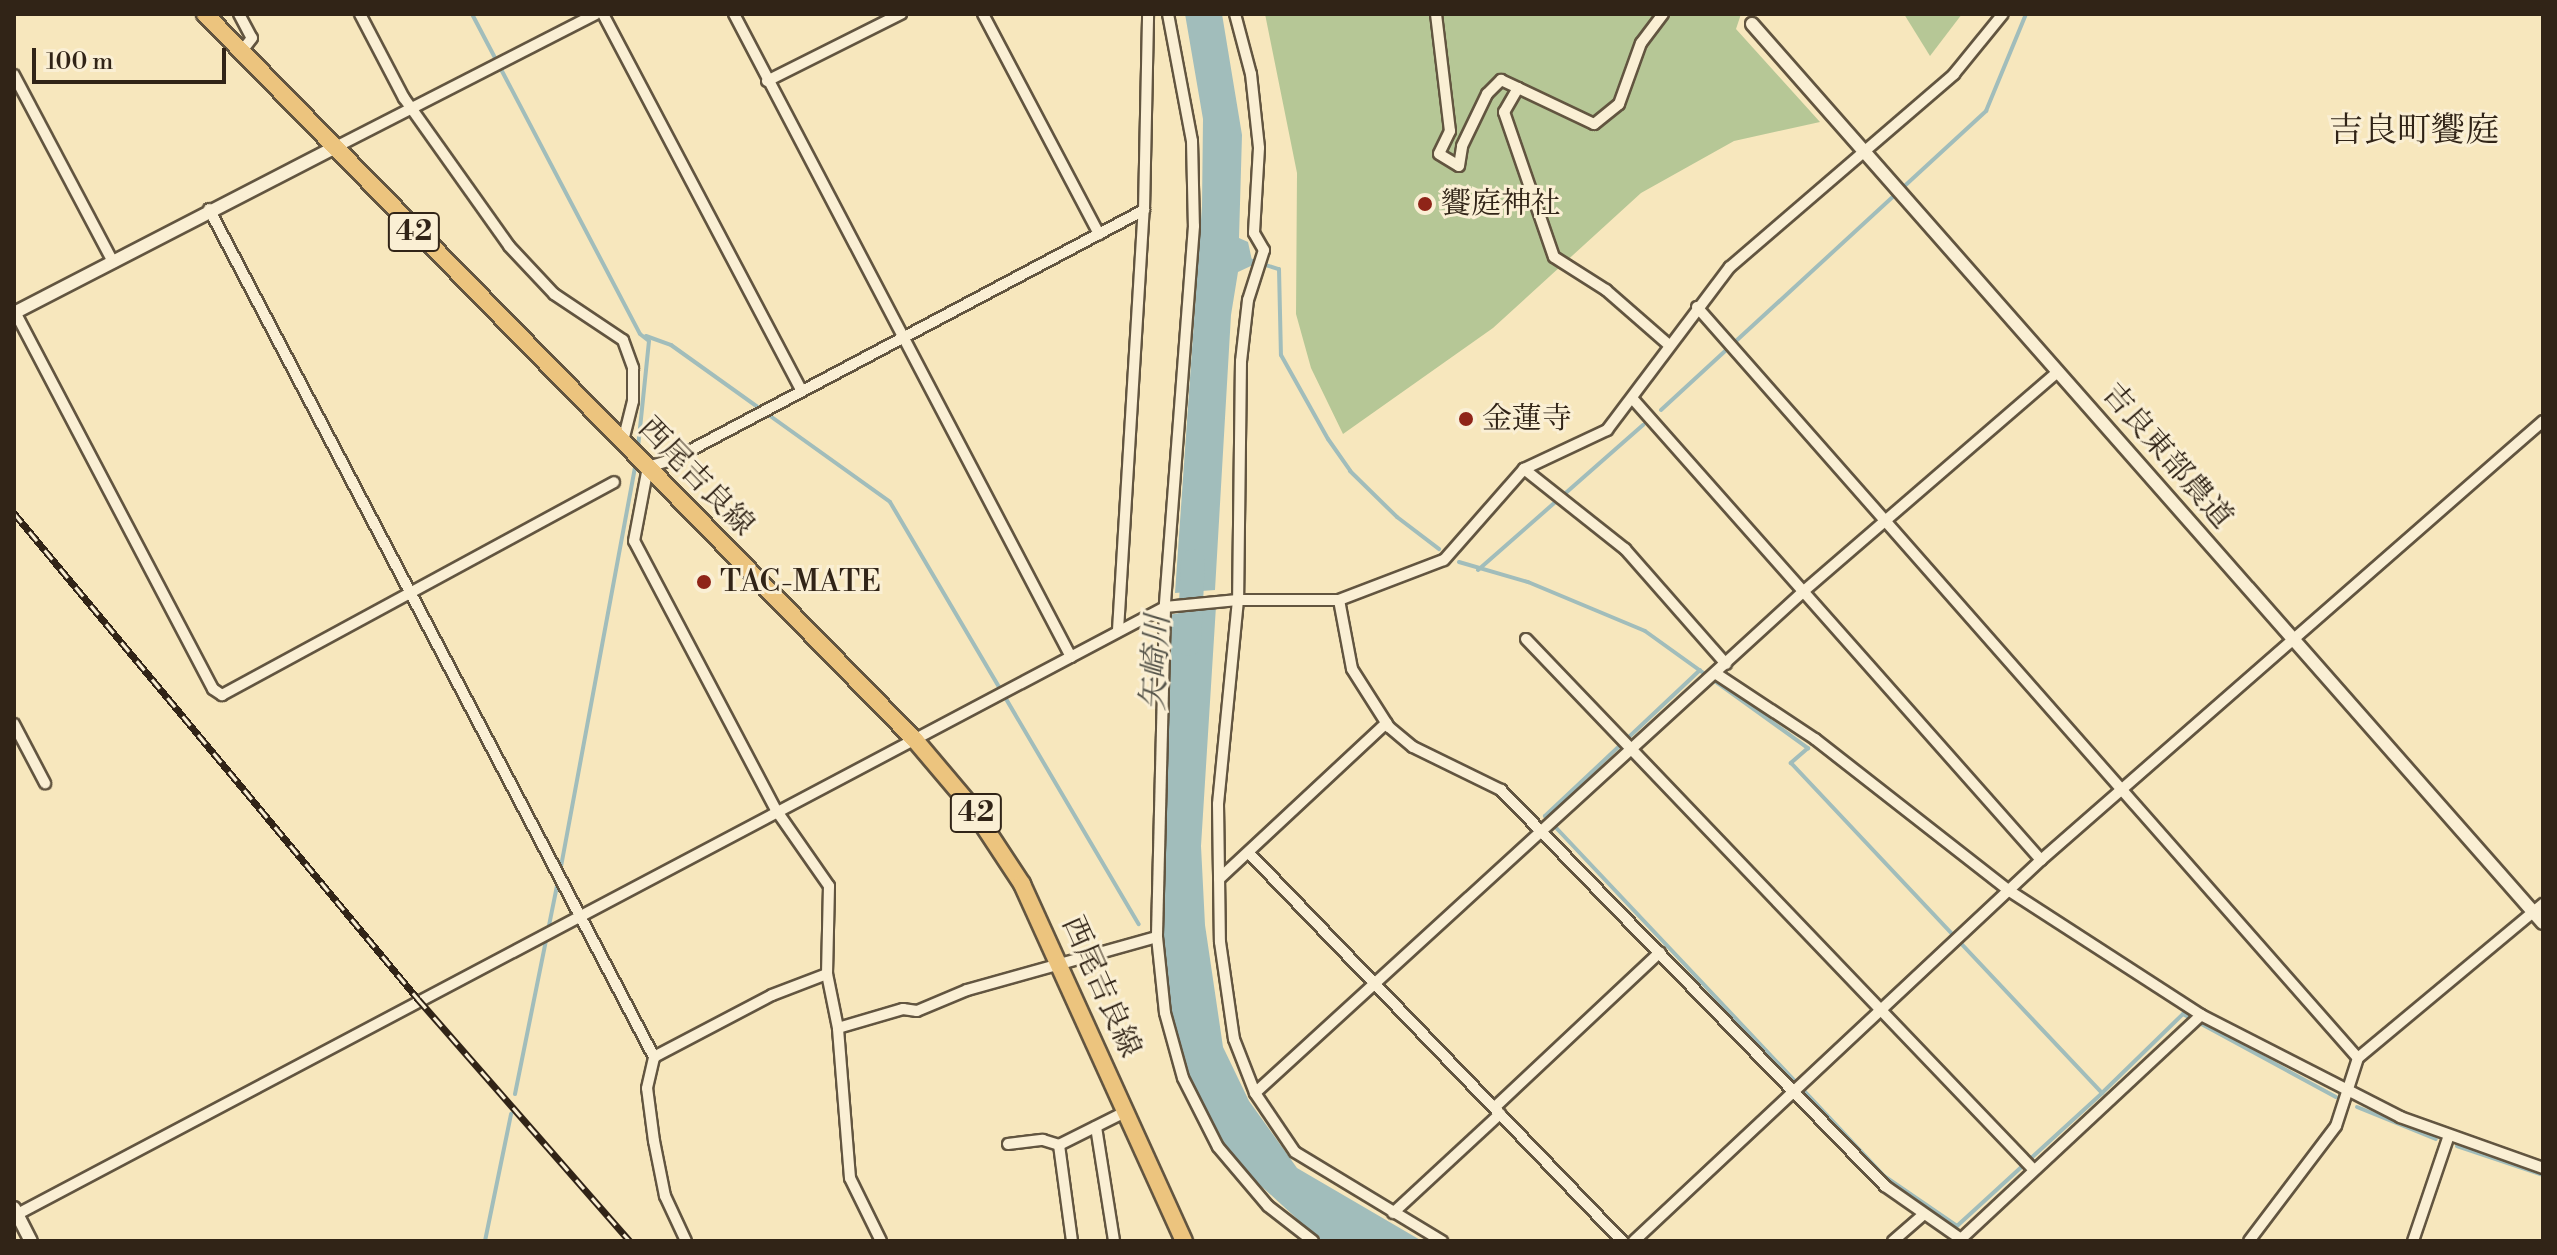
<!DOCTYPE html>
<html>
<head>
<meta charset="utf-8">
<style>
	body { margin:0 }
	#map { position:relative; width:2557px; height:1255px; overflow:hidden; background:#f7e7bd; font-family:"Libre Bodoni","Noto Serif JP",serif }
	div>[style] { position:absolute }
	.green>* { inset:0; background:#b6c796 }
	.water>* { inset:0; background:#a1bdbb }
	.stream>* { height:4px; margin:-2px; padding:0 2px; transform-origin:2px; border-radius:2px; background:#a1bdbb }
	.river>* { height:24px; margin:-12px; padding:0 12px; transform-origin:12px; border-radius:12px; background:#a1bdbb }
	.roads { filter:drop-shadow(2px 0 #625540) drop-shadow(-2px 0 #625540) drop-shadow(0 2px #625540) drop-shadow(0 -2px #625540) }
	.minor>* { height:10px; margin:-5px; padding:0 5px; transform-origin:5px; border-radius:5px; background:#faefd4 }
	.tertiary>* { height:12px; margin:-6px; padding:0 6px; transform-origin:6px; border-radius:6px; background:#faefd4 }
	.primary>* { height:16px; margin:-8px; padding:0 8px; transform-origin:8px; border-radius:8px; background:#ecc47e }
	.rail>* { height:7px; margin-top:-3.5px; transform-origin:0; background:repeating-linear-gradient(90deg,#faefd4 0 12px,#312417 0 24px); box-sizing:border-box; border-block:2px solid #312417 }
	.dots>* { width:22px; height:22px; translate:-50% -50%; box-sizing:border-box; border:4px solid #faefd4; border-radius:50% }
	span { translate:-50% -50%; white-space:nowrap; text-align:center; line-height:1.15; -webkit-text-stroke:6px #faefd4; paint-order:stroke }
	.shield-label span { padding:2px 6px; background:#faefd4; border:2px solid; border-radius:6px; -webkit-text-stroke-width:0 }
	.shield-label { font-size:28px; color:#312417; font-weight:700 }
	.poi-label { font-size:30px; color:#312417 }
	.left { translate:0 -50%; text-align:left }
	.street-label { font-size:30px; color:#312417 }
	.water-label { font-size:32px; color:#535248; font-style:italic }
	.quarter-label { font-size:34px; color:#312417 }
	.frame { position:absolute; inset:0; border:16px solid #312417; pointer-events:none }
	.scale { position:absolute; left:32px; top:48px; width:194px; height:36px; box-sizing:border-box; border:4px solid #312417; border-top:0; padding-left:10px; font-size:24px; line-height:28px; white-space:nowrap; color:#312417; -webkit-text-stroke:6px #faefd4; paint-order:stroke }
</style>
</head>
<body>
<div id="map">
	<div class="green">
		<div style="clip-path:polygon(1265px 14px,1741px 14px,1736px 29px,1820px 122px,1734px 141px,1641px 193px,1493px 328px,1343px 434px,1311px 368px,1296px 314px,1297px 173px)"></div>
		<div style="clip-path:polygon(1904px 14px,1962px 14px,1930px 56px)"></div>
	</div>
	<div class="water">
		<div style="clip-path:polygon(1185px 14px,1222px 14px,1242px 135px,1239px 238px,1248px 242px,1253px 265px,1238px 272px,1231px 315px,1215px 590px,1175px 593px,1202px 206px,1203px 119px)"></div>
		<div style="clip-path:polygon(1216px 606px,1201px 846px,1205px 925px,1223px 1047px,1249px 1101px,1297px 1168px,1422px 1241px,1320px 1240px,1234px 1161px,1200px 1104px,1176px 1044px,1167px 1001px,1162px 907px,1169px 615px)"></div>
	</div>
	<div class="stream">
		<div style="left:472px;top:14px;width:361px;rotate:62.3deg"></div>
		<div style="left:640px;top:334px;width:11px;rotate:38deg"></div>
		<div style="left:649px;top:341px;width:107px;rotate:95.9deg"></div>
		<div style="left:1249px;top:260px;width:31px;rotate:17deg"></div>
		<div style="left:1279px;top:269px;width:86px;rotate:88.7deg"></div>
		<div style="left:1281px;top:355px;width:96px;rotate:60.8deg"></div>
		<div style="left:1328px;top:439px;width:39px;rotate:55deg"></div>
		<div style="left:1350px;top:471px;width:66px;rotate:44.4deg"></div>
		<div style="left:1397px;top:517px;width:53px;rotate:37.3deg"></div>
		<div style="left:646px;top:336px;width:27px;rotate:20deg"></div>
		<div style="left:671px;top:345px;width:269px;rotate:35.6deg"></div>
		<div style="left:890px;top:502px;width:490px;rotate:59.5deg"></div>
		<div style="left:1661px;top:410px;width:442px;rotate:-42.6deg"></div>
		<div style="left:1986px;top:111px;width:105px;rotate:-67.6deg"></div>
		<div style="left:1459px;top:562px;width:72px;rotate:16.2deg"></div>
		<div style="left:1528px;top:582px;width:127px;rotate:22.7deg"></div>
		<div style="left:1645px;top:631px;width:201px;rotate:35.7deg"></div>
		<div style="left:1808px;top:748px;width:23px;rotate:139deg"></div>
		<div style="left:1791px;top:763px;width:453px;rotate:46.7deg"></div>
		<div style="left:2102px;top:1093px;width:113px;rotate:-44.3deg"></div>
		<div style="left:2183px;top:1014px;width:174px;rotate:28.5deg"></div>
		<div style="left:1478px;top:570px;width:220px;rotate:-41.3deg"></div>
		<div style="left:1700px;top:670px;width:213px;rotate:136.7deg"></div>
		<div style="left:1545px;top:816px;width:494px;rotate:46.7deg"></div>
		<div style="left:1884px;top:1176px;width:88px;rotate:34.4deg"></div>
		<div style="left:1957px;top:1226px;width:197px;rotate:-42.5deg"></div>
		<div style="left:560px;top:872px;width:419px;rotate:-79.5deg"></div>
		<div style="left:515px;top:1094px;width:217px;rotate:-78.6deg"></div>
		<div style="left:2357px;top:1107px;width:85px;rotate:22.1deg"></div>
		<div style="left:2457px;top:1146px;width:91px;rotate:18.6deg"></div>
		<div style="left:485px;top:1241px;width:130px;rotate:-78.4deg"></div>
	</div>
	<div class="river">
		<div style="left:1189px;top:644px;width:83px;rotate:-87.2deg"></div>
	</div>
	<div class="roads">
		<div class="minor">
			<div style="left:239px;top:14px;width:27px;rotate:62deg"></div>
			<div style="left:252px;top:38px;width:16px;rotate:128deg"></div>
			<div style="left:360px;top:14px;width:95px;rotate:62.4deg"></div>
			<div style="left:404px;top:98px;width:181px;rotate:54.6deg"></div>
			<div style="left:509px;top:246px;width:66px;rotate:46.8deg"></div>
			<div style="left:554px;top:294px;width:83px;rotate:33.7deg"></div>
			<div style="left:623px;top:340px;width:30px;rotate:70deg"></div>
			<div style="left:633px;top:368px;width:33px;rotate:90deg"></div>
			<div style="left:633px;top:401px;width:41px;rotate:104deg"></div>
			<div style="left:603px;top:14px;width:424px;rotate:62.2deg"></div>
			<div style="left:734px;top:14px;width:726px;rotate:62.34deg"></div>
			<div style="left:983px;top:14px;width:249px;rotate:62.2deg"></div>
			<div style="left:1168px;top:14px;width:129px;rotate:79.3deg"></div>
			<div style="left:1192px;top:141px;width:85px;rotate:88.7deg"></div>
			<div style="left:1194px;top:226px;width:382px;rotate:94.4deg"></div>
			<div style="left:1165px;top:607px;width:330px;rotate:91.4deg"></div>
			<div style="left:1157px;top:937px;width:76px;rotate:84deg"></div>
			<div style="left:1165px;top:1013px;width:67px;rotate:74.5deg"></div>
			<div style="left:1183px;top:1078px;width:77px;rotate:63.1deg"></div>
			<div style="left:1218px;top:1147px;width:77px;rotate:49.7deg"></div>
			<div style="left:1268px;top:1206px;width:57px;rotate:37.9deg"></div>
			<div style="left:1235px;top:14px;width:62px;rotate:75.1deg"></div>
			<div style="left:1251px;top:74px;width:74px;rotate:83.8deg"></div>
			<div style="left:1259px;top:148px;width:85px;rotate:93.4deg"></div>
			<div style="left:1254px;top:233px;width:20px;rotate:60deg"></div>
			<div style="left:1264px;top:250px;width:52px;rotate:107.7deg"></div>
			<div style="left:1248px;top:300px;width:61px;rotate:96.5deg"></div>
			<div style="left:1241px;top:361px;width:239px;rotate:90.7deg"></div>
			<div style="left:1238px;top:600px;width:205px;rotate:95.6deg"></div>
			<div style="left:1218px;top:804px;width:138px;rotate:89.2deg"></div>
			<div style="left:1220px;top:942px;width:98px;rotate:81.8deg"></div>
			<div style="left:1234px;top:1039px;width:58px;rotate:68.7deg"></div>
			<div style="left:1255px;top:1093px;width:71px;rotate:55.9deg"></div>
			<div style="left:1295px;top:1152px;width:172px;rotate:31.2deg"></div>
			<div style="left:1436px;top:14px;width:118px;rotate:83.2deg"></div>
			<div style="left:1450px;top:131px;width:25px;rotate:116deg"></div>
			<div style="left:1439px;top:154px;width:23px;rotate:31deg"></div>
			<div style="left:1459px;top:166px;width:20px;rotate:-81deg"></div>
			<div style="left:1462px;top:146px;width:58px;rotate:-64.3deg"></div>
			<div style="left:1487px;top:94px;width:20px;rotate:-45deg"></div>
			<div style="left:1501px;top:80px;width:19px;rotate:25deg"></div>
			<div style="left:1663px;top:14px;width:36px;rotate:127deg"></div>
			<div style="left:1641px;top:43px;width:65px;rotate:109.8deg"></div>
			<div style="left:1619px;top:104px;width:32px;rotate:141deg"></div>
			<div style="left:1594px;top:124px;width:84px;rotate:-154.7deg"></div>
			<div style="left:1518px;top:88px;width:28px;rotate:120deg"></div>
			<div style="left:1504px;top:112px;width:153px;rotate:71deg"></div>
			<div style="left:1554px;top:257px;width:62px;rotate:32.4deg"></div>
			<div style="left:1606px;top:290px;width:82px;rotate:41.1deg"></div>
			<div style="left:14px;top:75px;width:212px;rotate:62.1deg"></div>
			<div style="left:767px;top:81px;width:150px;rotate:-26.6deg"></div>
			<div style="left:334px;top:148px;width:294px;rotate:-27.1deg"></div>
			<div style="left:209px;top:209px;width:958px;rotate:62.31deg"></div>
			<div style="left:1697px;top:307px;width:1000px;rotate:48.65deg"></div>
			<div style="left:2358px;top:1058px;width:71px;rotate:107.9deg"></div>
			<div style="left:2336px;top:1126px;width:144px;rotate:127.1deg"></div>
			<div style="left:14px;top:310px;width:428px;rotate:62.3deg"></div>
			<div style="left:213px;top:689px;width:11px;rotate:34deg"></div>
			<div style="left:222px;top:695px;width:446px;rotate:-28.5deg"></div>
			<div style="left:1632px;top:398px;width:617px;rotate:48.48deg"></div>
			<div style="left:1524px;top:469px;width:129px;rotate:38.4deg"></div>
			<div style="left:1625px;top:549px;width:153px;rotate:48.7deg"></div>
			<div style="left:1339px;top:600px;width:70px;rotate:79.3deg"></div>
			<div style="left:1352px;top:669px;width:69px;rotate:57.5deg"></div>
			<div style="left:1389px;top:727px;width:31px;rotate:40deg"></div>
			<div style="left:1413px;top:747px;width:98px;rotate:26deg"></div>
			<div style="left:1501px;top:790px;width:552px;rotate:45.88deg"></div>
			<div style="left:1885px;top:1186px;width:93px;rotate:34.9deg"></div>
			<div style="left:1961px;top:1239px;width:328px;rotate:-43deg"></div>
			<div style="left:1118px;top:630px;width:421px;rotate:-86.5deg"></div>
			<div style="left:1144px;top:210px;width:196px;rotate:-88.8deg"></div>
			<div style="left:1526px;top:639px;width:733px;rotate:46.27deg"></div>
			<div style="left:1715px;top:673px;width:120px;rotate:33.4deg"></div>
			<div style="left:1815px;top:739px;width:245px;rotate:38deg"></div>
			<div style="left:2008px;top:890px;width:230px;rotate:32.9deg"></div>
			<div style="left:2201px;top:1015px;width:224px;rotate:27.1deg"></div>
			<div style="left:2400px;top:1117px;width:152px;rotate:19.6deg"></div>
			<div style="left:14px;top:724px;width:67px;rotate:62.3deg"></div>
			<div style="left:1249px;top:853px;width:538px;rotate:46.13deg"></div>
			<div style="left:1219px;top:879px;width:229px;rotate:-43deg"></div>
			<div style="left:838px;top:1028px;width:68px;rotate:-16.3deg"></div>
			<div style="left:903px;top:1009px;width:14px;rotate:8deg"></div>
			<div style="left:917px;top:1011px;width:54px;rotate:-22.8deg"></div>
			<div style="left:967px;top:990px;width:197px;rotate:-15.6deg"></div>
			<div style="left:2358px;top:1058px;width:241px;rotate:-39.8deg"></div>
			<div style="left:1255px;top:1093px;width:745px;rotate:-42.44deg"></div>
			<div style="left:1805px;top:590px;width:334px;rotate:-40.8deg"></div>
			<div style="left:1495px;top:1107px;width:226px;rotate:-43.2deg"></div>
			<div style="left:1096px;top:1127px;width:115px;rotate:81deg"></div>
			<div style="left:1008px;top:1144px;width:35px;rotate:-7deg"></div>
			<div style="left:1043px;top:1140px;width:17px;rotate:17deg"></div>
			<div style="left:1059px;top:1145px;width:76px;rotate:-26.6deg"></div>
			<div style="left:1059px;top:1145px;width:97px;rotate:82.3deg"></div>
			<div style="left:1393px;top:1213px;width:146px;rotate:-42.8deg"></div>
			<div style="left:14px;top:1216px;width:1302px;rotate:-27.88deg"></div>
			<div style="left:1165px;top:607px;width:73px;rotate:-5.5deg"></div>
			<div style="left:1238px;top:600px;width:101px"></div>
			<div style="left:1339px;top:600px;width:112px;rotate:-20.9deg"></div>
			<div style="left:1444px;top:560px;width:121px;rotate:-48.7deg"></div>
			<div style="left:1524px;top:469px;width:92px;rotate:-25.2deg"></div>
			<div style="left:1607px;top:430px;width:204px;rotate:-53deg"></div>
			<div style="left:1730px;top:267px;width:296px;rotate:-40.7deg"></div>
			<div style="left:1954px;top:74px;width:77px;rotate:-50.8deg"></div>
			<div style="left:686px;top:1241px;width:50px;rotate:-115deg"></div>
			<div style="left:665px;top:1196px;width:56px;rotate:-101.3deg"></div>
			<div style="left:654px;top:1141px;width:53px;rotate:-97.5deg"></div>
			<div style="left:647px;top:1088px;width:32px;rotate:-77deg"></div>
			<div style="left:654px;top:1057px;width:133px;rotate:-27.7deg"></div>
			<div style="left:772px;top:995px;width:59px;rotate:-20.9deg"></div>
			<div style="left:881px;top:1241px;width:70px;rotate:-116.2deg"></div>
			<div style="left:850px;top:1178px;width:150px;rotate:-94.6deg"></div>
			<div style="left:838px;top:1028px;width:55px;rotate:-101.5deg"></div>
			<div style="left:827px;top:974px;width:88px;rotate:-88.7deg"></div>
			<div style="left:829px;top:886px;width:93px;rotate:-124.9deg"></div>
			<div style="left:776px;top:810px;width:304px;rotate:-117.8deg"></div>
			<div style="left:634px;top:541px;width:75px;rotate:-79.3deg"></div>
			<div style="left:648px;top:467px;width:27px;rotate:-17deg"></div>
			<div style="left:674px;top:459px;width:532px;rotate:-27.91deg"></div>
			<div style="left:1634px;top:1241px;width:558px;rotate:-43.11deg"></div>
			<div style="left:2041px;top:860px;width:667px;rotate:-41.17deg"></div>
			<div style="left:1893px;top:1241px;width:40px;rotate:-41deg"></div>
			<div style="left:2413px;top:1241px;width:112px;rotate:-71.2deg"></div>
		</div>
		<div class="tertiary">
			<div style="left:1752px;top:24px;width:1197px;rotate:48.66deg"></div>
			<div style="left:14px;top:313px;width:360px;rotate:-27.3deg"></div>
			<div style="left:14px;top:1208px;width:37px;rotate:63deg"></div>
		</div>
		<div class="primary">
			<div style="left:205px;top:14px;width:1015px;rotate:45.64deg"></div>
			<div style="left:915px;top:740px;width:85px;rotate:49.8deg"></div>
			<div style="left:970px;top:805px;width:95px;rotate:56.6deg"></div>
			<div style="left:1022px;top:884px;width:392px;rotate:65.6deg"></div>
		</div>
	</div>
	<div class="rail">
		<div style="left:14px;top:513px;width:632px;rotate:50.26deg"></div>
		<div style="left:418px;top:999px;width:322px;rotate:48.8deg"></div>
	</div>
	<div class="dots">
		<div style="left:1425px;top:204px;background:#8f2418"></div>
		<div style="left:1466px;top:419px;background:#8f2418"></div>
		<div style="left:704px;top:582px;background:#8f2418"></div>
	</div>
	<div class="shield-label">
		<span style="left:414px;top:232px">42</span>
		<span style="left:976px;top:813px">42</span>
	</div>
	<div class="poi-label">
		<span class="left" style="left:1441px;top:204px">饗庭神社</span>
		<span class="left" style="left:1482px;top:419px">金蓮寺</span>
		<span class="left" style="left:720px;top:582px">TAC-MATE</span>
	</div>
	<div class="street-label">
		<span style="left:2167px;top:456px;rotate:49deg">吉良東部農道</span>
		<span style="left:696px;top:477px;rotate:46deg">西尾吉良線</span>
		<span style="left:1101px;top:987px;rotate:66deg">西尾吉良線</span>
	</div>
	<div class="water-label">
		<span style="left:1156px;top:663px;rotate:-87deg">矢崎川</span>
	</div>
	<div class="quarter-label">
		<span style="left:2414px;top:132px">吉良町饗庭</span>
	</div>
	<div class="frame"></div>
	<div class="scale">100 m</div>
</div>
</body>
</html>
